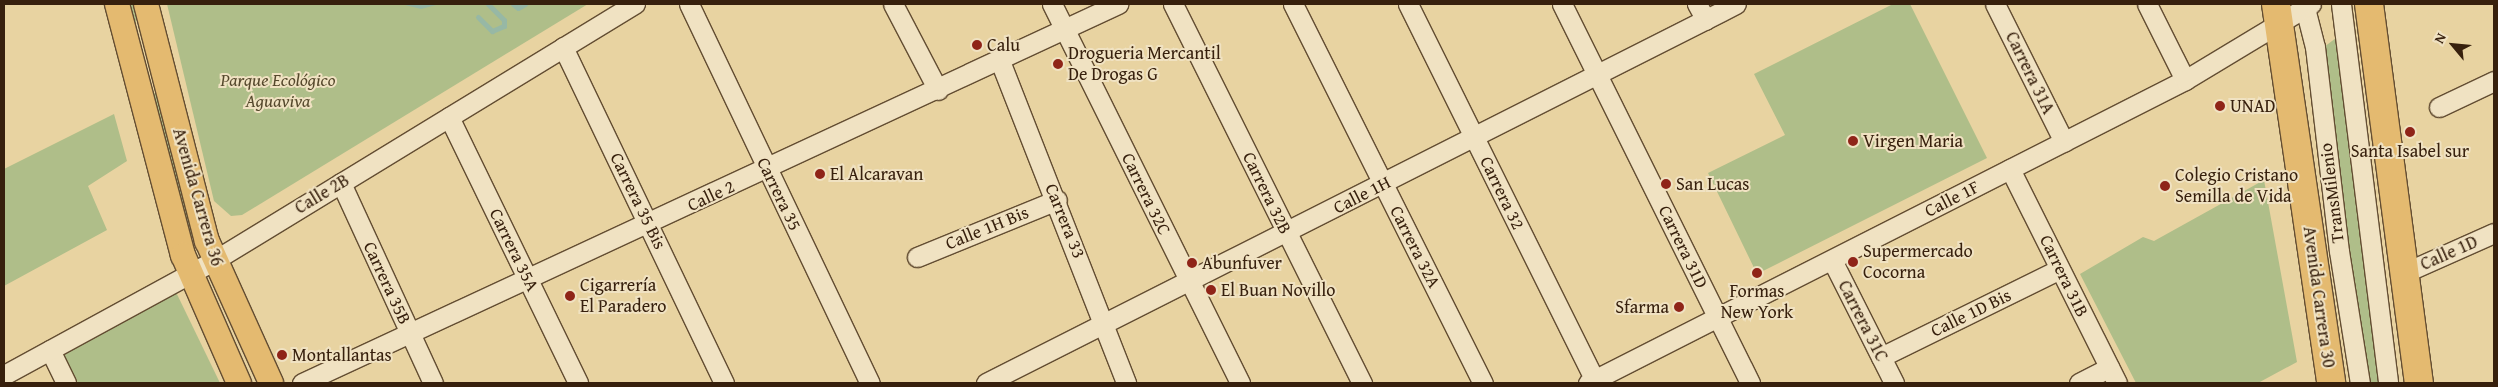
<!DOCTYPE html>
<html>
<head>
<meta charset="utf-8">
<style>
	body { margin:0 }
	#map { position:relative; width:2498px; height:387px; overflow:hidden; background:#e8d3a1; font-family:"Gentium Book Plus",serif }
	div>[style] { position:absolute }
	.green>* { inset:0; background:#afbe89; transform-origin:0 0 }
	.water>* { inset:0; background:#97b8a5 }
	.stream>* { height:5px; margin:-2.5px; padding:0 2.5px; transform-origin:2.5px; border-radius:2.5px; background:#97b8a5 }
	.roads { filter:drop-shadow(1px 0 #634d32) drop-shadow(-1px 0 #634d32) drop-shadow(0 1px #634d32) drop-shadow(0 -1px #634d32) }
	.minor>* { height:19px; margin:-9.5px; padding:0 9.5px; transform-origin:9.5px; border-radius:9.5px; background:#f0e2c2 }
	.major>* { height:24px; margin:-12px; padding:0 12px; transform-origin:12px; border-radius:12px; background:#e4ba70 }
	.highway>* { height:28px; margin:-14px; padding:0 14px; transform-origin:14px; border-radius:14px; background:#e4ba70 }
	.dots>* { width:14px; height:14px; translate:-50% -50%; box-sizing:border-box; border:2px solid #f0e2c2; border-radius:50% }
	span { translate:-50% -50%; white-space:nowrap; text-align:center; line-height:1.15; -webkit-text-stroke:4px #f0e2c2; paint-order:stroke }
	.poi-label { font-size:18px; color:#37200d }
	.left { translate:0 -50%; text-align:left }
	.right { translate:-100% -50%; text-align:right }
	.street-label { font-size:18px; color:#37200d }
	.park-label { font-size:18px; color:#55482c; font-style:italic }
	.frame { position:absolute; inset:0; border:5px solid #37200d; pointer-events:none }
	.north { position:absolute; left:2428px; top:20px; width:50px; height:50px; -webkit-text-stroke:4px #f0e2c2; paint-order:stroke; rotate:298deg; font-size:14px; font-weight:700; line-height:20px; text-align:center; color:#37200d }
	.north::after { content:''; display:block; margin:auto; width:18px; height:22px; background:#37200d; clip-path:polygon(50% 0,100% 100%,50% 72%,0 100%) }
</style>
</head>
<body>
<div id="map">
	<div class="green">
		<div style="left:127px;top:4px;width:9px;height:50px"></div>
		<div style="clip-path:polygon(167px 4px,588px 4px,242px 215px,231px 216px,214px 201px)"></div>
		<div style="clip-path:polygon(1893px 4px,1910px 4px,1987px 158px,1757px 274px,1708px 173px,1785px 135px,1754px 74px)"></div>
		<div style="clip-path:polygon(2336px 38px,2371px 320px,2380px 383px,2368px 383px,2338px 172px,2324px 47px)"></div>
		<div style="left:159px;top:92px;width:149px;height:11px;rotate:75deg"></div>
		<div style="clip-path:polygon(114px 114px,127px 161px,88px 186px,107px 230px,4px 286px,4px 169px)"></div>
		<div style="clip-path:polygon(2264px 180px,2297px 362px,2258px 383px,2136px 383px,2080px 274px,2143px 237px,2154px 241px)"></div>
		<div style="clip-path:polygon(174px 288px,220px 383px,78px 383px,64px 355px)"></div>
	</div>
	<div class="water">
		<div style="clip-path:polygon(401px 4px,440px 4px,421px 9px)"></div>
	</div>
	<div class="stream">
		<div style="left:513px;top:4px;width:6px;rotate:39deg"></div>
		<div style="left:518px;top:8px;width:8px;rotate:-30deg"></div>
		<div style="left:478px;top:17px;width:20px;rotate:45deg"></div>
		<div style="left:492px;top:31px;width:13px;rotate:-23deg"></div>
		<div style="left:504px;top:26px;width:6px;rotate:-90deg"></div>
		<div style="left:504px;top:20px;width:23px;rotate:-135deg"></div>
	</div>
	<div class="roads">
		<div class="minor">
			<div style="left:689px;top:4px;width:420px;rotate:64.5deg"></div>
			<div style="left:893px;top:4px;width:97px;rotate:62.4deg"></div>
			<div style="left:1052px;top:4px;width:423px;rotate:63.6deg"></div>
			<div style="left:1173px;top:4px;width:424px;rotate:63.5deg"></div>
			<div style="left:1293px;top:4px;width:424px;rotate:63.4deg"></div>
			<div style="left:1408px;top:4px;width:423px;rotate:63.6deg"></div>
			<div style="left:1562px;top:4px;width:423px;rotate:63.6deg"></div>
			<div style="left:1697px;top:4px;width:18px;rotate:61deg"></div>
			<div style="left:1995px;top:4px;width:154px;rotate:63.4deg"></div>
			<div style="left:2147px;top:4px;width:85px;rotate:63.4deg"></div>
			<div style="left:2304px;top:4px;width:44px;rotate:75.7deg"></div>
			<div style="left:2315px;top:47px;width:205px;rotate:83.3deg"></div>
			<div style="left:2339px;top:251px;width:134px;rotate:81deg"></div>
			<div style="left:2341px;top:4px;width:382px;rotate:82.9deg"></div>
			<div style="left:563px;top:47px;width:373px;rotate:64.4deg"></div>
			<div style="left:1000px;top:61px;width:346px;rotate:68.6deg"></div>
			<div style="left:2439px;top:107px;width:61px;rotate:-25.3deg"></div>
			<div style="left:449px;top:117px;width:296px;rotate:64.1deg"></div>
			<div style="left:2010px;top:169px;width:239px;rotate:63.4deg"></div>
			<div style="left:341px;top:183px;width:220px;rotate:65.3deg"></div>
			<div style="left:917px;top:257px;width:151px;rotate:-22.2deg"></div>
			<div style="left:1832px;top:260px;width:138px;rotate:63.2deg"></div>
			<div style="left:2404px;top:273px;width:98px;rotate:-24deg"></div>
			<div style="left:50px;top:350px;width:37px;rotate:64deg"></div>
			<div style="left:1881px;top:357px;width:199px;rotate:-26.2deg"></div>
			<div style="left:4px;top:375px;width:240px;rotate:-28.6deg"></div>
			<div style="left:215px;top:260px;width:492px;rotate:-31.4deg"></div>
			<div style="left:302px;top:383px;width:900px;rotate:-24.91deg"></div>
			<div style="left:986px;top:383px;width:840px;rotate:-26.81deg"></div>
			<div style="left:1588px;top:383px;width:669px;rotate:-26.91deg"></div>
			<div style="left:2185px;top:80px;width:147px;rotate:-31.1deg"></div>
			<div style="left:2079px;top:383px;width:34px;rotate:-27deg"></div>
		</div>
		<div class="major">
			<div style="left:117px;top:4px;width:260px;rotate:75.3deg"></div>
			<div style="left:183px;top:255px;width:140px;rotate:66.4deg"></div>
			<div style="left:146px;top:4px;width:245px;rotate:75.6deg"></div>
			<div style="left:207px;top:241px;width:156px;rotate:65.7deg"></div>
		</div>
		<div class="highway">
			<div style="left:2276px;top:4px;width:383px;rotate:81.7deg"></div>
			<div style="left:2369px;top:4px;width:382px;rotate:82.5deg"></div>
		</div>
	</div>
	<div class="dots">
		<div style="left:977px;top:45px;background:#8f2418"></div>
		<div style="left:1058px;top:64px;background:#8f2418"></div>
		<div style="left:2220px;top:106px;background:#8f2418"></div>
		<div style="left:2410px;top:132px;background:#8f2418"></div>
		<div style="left:1853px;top:141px;background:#8f2418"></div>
		<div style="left:820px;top:174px;background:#8f2418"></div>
		<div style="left:1666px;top:184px;background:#8f2418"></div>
		<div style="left:2165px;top:186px;background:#8f2418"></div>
		<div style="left:1853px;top:262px;background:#8f2418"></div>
		<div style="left:1192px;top:263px;background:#8f2418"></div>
		<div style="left:1757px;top:273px;background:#8f2418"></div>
		<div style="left:1211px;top:290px;background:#8f2418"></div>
		<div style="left:570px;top:296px;background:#8f2418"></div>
		<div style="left:1679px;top:307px;background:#8f2418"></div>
		<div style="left:282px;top:355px;background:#8f2418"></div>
	</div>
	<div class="poi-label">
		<span class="left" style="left:987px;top:45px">Calu</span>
		<span class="left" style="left:1068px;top:64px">Drogueria Mercantil<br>De Drogas G</span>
		<span class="left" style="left:2230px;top:106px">UNAD</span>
		<span class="left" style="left:1863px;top:141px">Virgen Maria</span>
		<span style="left:2410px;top:151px">Santa Isabel sur</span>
		<span class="left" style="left:830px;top:174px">El Alcaravan</span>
		<span class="left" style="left:2175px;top:186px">Colegio Cristano<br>Semilla de Vida</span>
		<span class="left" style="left:1676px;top:184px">San Lucas</span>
		<span class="left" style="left:1863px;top:262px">Supermercado<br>Cocorna</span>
		<span class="left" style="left:1202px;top:263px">Abunfuver</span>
		<span class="left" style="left:580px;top:296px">Cigarrería<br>El Paradero</span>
		<span class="left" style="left:1221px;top:290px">El Buan Novillo</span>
		<span style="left:1757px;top:302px">Formas<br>New York</span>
		<span class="right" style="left:1669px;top:307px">Sfarma</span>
		<span class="left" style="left:292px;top:355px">Montallantas</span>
	</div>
	<div class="street-label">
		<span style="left:2030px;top:73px;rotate:64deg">Carrera 31A</span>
		<span style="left:1267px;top:193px;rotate:64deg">Carrera 32B</span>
		<span style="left:1502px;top:193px;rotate:64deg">Carrera 32</span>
		<span style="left:2332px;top:193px;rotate:-97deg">TransMilenio</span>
		<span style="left:322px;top:194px;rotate:-31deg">Calle 2B</span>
		<span style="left:779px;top:194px;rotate:64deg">Carrera 35</span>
		<span style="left:1146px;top:194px;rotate:64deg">Carrera 32C</span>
		<span style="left:1362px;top:195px;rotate:-27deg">Calle 1H</span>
		<span style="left:711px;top:196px;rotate:-25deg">Calle 2</span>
		<span style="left:198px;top:197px;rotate:74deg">Avenida Carrera 36</span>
		<span style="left:1952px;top:199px;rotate:-27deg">Calle 1F</span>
		<span style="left:638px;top:201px;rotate:64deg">Carrera 35 Bis</span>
		<span style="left:1065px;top:221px;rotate:68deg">Carrera 33</span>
		<span style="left:987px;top:228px;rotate:-22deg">Calle 1H Bis</span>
		<span style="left:1415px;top:247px;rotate:63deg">Carrera 32A</span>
		<span style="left:1683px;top:247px;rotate:64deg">Carrera 31D</span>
		<span style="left:514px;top:250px;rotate:64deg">Carrera 35A</span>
		<span style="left:2449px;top:253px;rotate:-24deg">Calle 1D</span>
		<span style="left:2064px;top:276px;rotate:64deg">Carrera 31B</span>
		<span style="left:387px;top:283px;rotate:65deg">Carrera 35B</span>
		<span style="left:2319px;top:297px;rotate:82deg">Avenida Carrera 30</span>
		<span style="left:1971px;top:313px;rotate:-26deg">Calle 1D Bis</span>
		<span style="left:1863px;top:321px;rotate:63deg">Carrera 31C</span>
	</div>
	<div class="park-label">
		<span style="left:278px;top:91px">Parque Ecológico<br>Aguaviva</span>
	</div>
	<div class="frame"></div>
	<div class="north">N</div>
</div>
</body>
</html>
